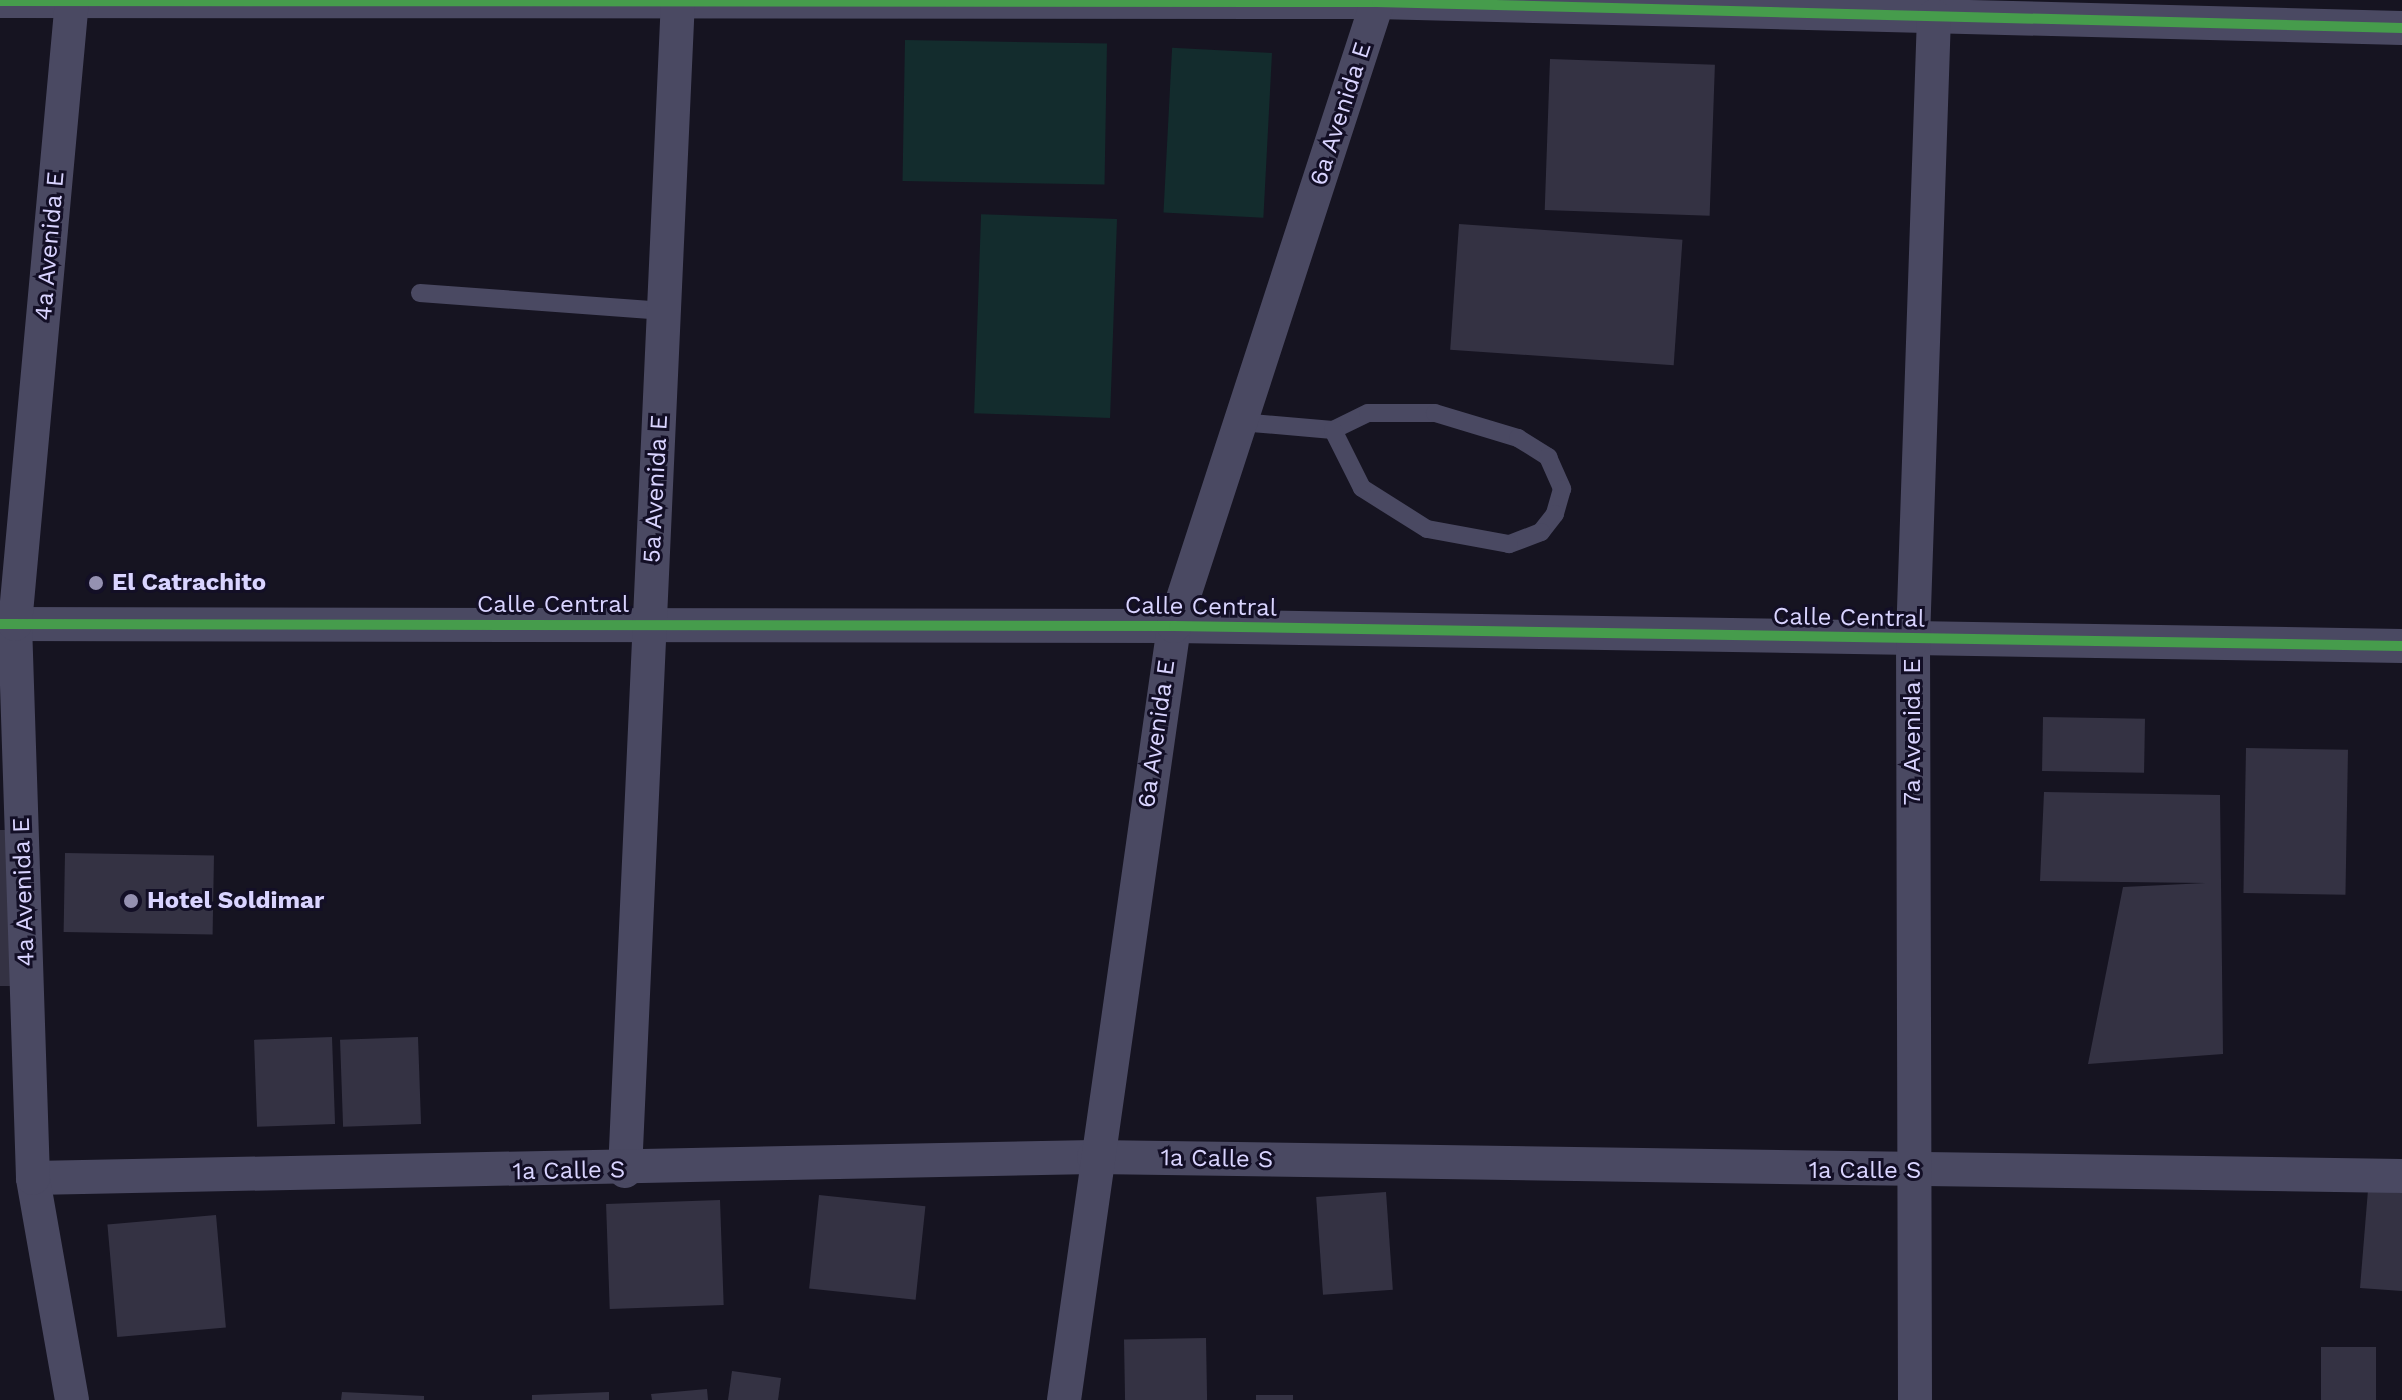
<!DOCTYPE html>
<html>
<head>
<meta charset="utf-8">
<style>
	body { margin:0 }
	#map { position:relative; width:2402px; height:1400px; overflow:hidden; background:#161421; font-family:"Work Sans",sans-serif }
	div>[style] { position:absolute }
	.green>* { inset:0; background:#132c2d; transform-origin:0 0 }
	.building>* { inset:0; background:#343243; transform-origin:0 0 }
	.service>* { height:18px; margin:-9px; padding:0 9px; transform-origin:9px; border-radius:9px; background:#4a4962 }
	.minor>* { height:34px; margin:-17px; padding:0 17px; transform-origin:17px; border-radius:17px; background:#4a4962 }
	.cycleway>* { height:10px; margin:-5px; padding:0 5px; transform-origin:5px; border-radius:5px; background:#469c4c }
	.dots>* { width:22px; height:22px; translate:-50% -50%; box-sizing:border-box; border:4px solid #130f26; border-radius:50% }
	span { translate:-50% -50%; white-space:nowrap; text-align:center; line-height:1.15; -webkit-text-stroke:6px #130f26; paint-order:stroke }
	.street-label { font-size:24px; color:#d9d4ff }
	.poi-label { font-size:24px; color:#d9d4ff; font-weight:700 }
	.left { translate:0 -50%; text-align:left }
</style>
</head>
<body>
<div id="map">
	<div class="green">
		<div style="left:905px;top:40px;width:202px;height:141px;rotate:1deg"></div>
		<div style="left:1272px;top:53px;width:165px;height:100px;rotate:93deg"></div>
		<div style="left:1117px;top:219px;width:199px;height:136px;rotate:92deg"></div>
	</div>
	<div class="building">
		<div style="left:1550px;top:59px;width:165px;height:151px;rotate:2deg"></div>
		<div style="left:1459px;top:224px;width:224px;height:126px;rotate:4deg"></div>
		<div style="left:2043px;top:717px;width:102px;height:54px;rotate:1deg"></div>
		<div style="left:2246px;top:748px;width:102px;height:145px;rotate:1deg"></div>
		<div style="clip-path:polygon(2044px 792px,2220px 795px,2223px 1054px,2088px 1064px,2123px 887px,2206px 883px,2040px 881px)"></div>
		<div style="clip-path:polygon(0 830px,8px 830px,16px 986px,0 986px)"></div>
		<div style="left:65px;top:853px;width:149px;height:79px;rotate:1deg"></div>
		<div style="left:332px;top:1037px;width:87px;height:78px;rotate:88deg"></div>
		<div style="left:418px;top:1037px;width:87px;height:78px;rotate:88deg"></div>
		<div style="clip-path:polygon(2368px 1190px,2402px 1193px,2402px 1291px,2360px 1288px)"></div>
		<div style="left:1386px;top:1192px;width:98px;height:70px;rotate:86deg"></div>
		<div style="left:819px;top:1195px;width:107px;height:94px;rotate:6deg"></div>
		<div style="left:720px;top:1200px;width:105px;height:114px;rotate:88deg"></div>
		<div style="left:216px;top:1215px;width:113px;height:109px;rotate:85deg"></div>
		<div style="left:1206px;top:1338px;width:62px;height:82px;rotate:89deg"></div>
		<div style="left:2321px;top:1347px;width:55px;height:53px"></div>
		<div style="clip-path:polygon(732px 1371px,781px 1378px,778px 1400px,728px 1400px)"></div>
		<div style="clip-path:polygon(707px 1389px,708px 1400px,652px 1400px,651px 1394px)"></div>
		<div style="clip-path:polygon(342px 1392px,424px 1396px,424px 1400px,341px 1400px)"></div>
		<div style="clip-path:polygon(609px 1392px,609px 1400px,532px 1400px,532px 1395px)"></div>
		<div style="left:1256px;top:1395px;width:37px;height:5px"></div>
	</div>
	<div class="service">
		<div style="left:420px;top:293px;width:245px;rotate:4.2deg"></div>
		<div style="left:1240px;top:422px;width:93px;rotate:4.9deg"></div>
		<div style="left:1333px;top:430px;width:39px;rotate:-26deg"></div>
		<div style="left:1368px;top:413px;width:67px"></div>
		<div style="left:1435px;top:413px;width:87px;rotate:16.8deg"></div>
		<div style="left:1518px;top:438px;width:36px;rotate:32deg"></div>
		<div style="left:1548px;top:457px;width:35px;rotate:66deg"></div>
		<div style="left:1562px;top:489px;width:26px;rotate:106deg"></div>
		<div style="left:1555px;top:514px;width:23px;rotate:128deg"></div>
		<div style="left:1541px;top:532px;width:34px;rotate:159deg"></div>
		<div style="left:1509px;top:544px;width:83px;rotate:-169.6deg"></div>
		<div style="left:1427px;top:529px;width:77px;rotate:-147.8deg"></div>
		<div style="left:1362px;top:488px;width:65px;rotate:-116.6deg"></div>
	</div>
	<div class="minor">
		<div style="left:0;top:1px;width:1377px;rotate:0.04deg"></div>
		<div style="left:1377px;top:2px;width:1025px;rotate:1.45deg"></div>
		<div style="left:0;top:624px;width:1174px;rotate:0.1deg"></div>
		<div style="left:1174px;top:626px;width:1228px;rotate:0.93deg"></div>
		<div style="left:625px;top:1171px;width:1172px;rotate:-87.41deg"></div>
		<div style="left:33px;top:1178px;width:1061px;rotate:-1.13deg"></div>
		<div style="left:1094px;top:1157px;width:1308px;rotate:0.83deg"></div>
		<div style="left:72px;top:1400px;width:225px;rotate:-100deg"></div>
		<div style="left:33px;top:1178px;width:554px;rotate:-91.86deg"></div>
		<div style="left:15px;top:624px;width:627px;rotate:-84.78deg"></div>
		<div style="left:1064px;top:1400px;width:782px;rotate:-81.91deg"></div>
		<div style="left:1174px;top:626px;width:658px;rotate:-71.95deg"></div>
		<div style="left:1915px;top:1400px;width:761px;rotate:-90.15deg"></div>
		<div style="left:1913px;top:639px;width:623px;rotate:-88.07deg"></div>
	</div>
	<div class="cycleway">
		<div style="left:0;top:1px;width:1377px;rotate:0.04deg"></div>
		<div style="left:1377px;top:2px;width:1025px;rotate:1.45deg"></div>
		<div style="left:0;top:624px;width:1174px;rotate:0.1deg"></div>
		<div style="left:1174px;top:626px;width:1228px;rotate:0.93deg"></div>
	</div>
	<div class="dots">
		<div style="left:96px;top:583px;background:#9591b1"></div>
		<div style="left:131px;top:901px;background:#9591b1"></div>
	</div>
	<div class="street-label">
		<span style="left:1341px;top:114px;rotate:-72deg">6a Avenida E</span>
		<span style="left:50px;top:246px;rotate:-85deg">4a Avenida E</span>
		<span style="left:656px;top:489px;rotate:-87deg">5a Avenida E</span>
		<span style="left:553px;top:605px">Calle Central</span>
		<span style="left:1201px;top:607px;rotate:1deg">Calle Central</span>
		<span style="left:1849px;top:618px;rotate:1deg">Calle Central</span>
		<span style="left:1913px;top:732px;rotate:-90deg">7a Avenida E</span>
		<span style="left:1157px;top:734px;rotate:-82deg">6a Avenida E</span>
		<span style="left:24px;top:892px;rotate:-92deg">4a Avenida E</span>
		<span style="left:1217px;top:1159px;rotate:1deg">1a Calle S</span>
		<span style="left:569px;top:1171px;rotate:-1deg">1a Calle S</span>
		<span style="left:1865px;top:1171px">1a Calle S</span>
	</div>
	<div class="poi-label">
		<span class="left" style="left:112px;top:583px">El Catrachito</span>
		<span class="left" style="left:147px;top:901px">Hotel Soldimar</span>
	</div>
</div>
</body>
</html>
